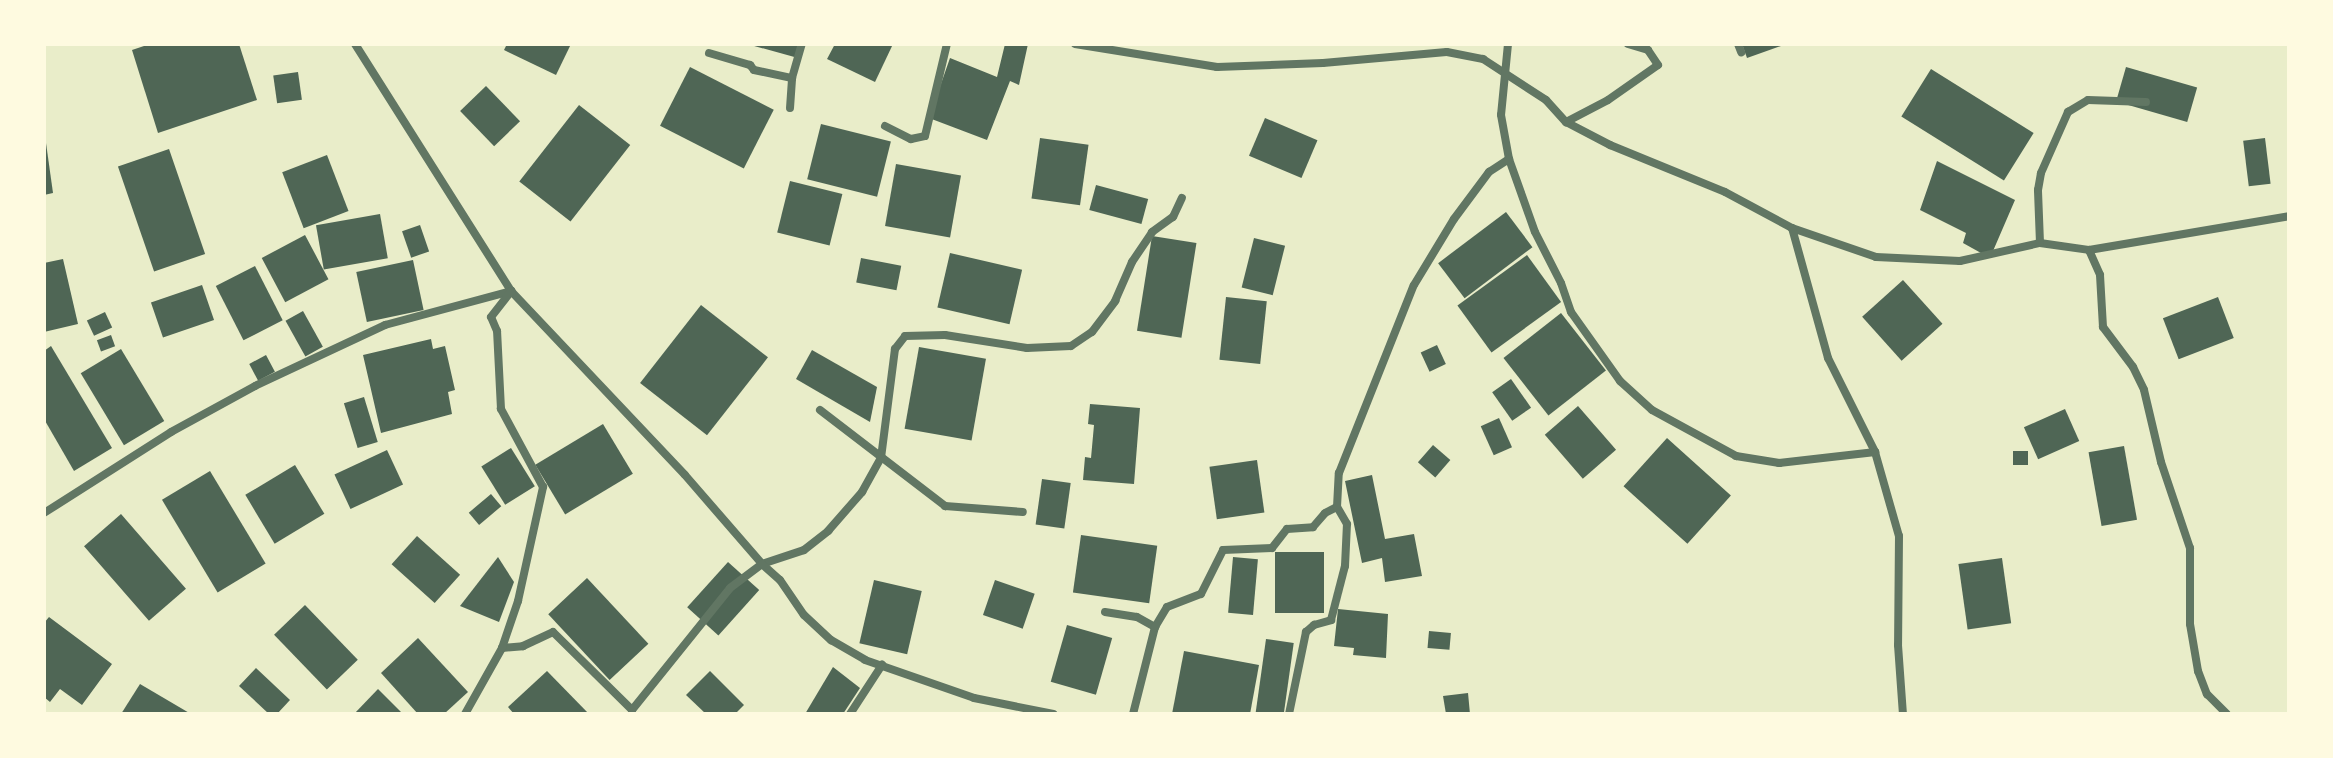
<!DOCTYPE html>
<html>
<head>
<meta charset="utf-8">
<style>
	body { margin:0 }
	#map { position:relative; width:2333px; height:758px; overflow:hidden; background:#e9edc9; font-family:Quicksand,sans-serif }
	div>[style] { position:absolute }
	.building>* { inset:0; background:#4f6655; transform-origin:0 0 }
	.minor>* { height:8px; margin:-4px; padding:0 4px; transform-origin:4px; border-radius:4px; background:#617663 }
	span { translate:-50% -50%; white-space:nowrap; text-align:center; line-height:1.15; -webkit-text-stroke:7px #fefae0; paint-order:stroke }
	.frame { position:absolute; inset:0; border:46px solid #fefae0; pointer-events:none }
</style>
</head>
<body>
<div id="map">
	<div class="building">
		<div style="clip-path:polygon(150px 44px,239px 44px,257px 100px,158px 133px,132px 50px)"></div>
		<div style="clip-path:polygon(507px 44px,571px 44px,556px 75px,504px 50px)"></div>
		<div style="clip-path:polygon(747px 44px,801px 44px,798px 58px)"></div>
		<div style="clip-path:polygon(835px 44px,893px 44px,875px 82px,827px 59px)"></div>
		<div style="clip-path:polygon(1005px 44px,1028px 44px,1019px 85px,1010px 81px,987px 140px,929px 118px,950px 58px,997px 77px)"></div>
		<div style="clip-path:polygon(1742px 44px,1780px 44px,1781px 46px,1747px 58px)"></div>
		<div style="left:690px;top:67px;width:94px;height:66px;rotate:27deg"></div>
		<div style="left:2126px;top:67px;width:74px;height:36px;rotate:16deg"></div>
		<div style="left:1931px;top:69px;width:121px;height:56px;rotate:32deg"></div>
		<div style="left:298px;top:72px;width:28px;height:25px;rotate:82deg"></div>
		<div style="left:486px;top:86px;width:49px;height:36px;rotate:46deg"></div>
		<div style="left:579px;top:105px;width:65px;height:97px;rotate:38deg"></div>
		<div style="left:1265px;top:118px;width:57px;height:41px;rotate:23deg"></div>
		<div style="left:821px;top:124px;width:72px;height:57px;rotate:14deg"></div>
		<div style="left:1040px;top:138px;width:49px;height:61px;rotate:8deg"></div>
		<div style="left:2265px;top:138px;width:46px;height:22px;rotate:83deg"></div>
		<div style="clip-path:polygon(46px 143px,53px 193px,44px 195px,44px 144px)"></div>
		<div style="left:169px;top:149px;width:111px;height:54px;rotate:71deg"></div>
		<div style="left:327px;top:155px;width:60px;height:48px;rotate:69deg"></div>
		<div style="clip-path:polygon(1937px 161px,2015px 200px,1990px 258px,1963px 243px,1966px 233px,1920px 210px)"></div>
		<div style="left:896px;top:164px;width:66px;height:63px;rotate:10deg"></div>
		<div style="left:790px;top:181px;width:54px;height:53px;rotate:14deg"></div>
		<div style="left:1096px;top:185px;width:54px;height:26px;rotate:15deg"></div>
		<div style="left:1506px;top:212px;width:44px;height:85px;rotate:53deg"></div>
		<div style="left:380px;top:214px;width:45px;height:65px;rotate:80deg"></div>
		<div style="left:420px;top:225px;width:28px;height:19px;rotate:71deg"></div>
		<div style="left:305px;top:235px;width:50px;height:49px;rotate:62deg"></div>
		<div style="left:1152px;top:236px;width:45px;height:96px;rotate:9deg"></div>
		<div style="left:1254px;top:238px;width:32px;height:51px;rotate:14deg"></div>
		<div style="left:950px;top:253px;width:74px;height:56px;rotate:13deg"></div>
		<div style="left:1527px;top:255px;width:58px;height:86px;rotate:54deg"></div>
		<div style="left:861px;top:258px;width:41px;height:25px;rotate:11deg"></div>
		<div style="clip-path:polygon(63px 259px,78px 324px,44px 332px,44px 263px)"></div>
		<div style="left:413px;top:260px;width:51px;height:58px;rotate:78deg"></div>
		<div style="left:255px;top:266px;width:61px;height:44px;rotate:63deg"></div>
		<div style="left:1903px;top:280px;width:59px;height:55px;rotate:48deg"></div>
		<div style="left:202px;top:285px;width:37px;height:54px;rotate:71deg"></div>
		<div style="left:1226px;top:297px;width:41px;height:63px;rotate:6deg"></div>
		<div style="left:2218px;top:297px;width:44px;height:59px;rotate:69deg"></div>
		<div style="left:701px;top:305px;width:85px;height:99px;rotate:38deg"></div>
		<div style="left:303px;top:311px;width:41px;height:20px;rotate:61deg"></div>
		<div style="left:105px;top:312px;width:17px;height:20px;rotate:65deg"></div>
		<div style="left:1561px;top:313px;width:73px;height:73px;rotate:52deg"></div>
		<div style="left:111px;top:335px;width:12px;height:15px;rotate:70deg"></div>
		<div style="clip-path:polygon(431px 339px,433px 349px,445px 346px,455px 390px,448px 392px,452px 414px,381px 433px,363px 355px)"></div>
		<div style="left:1437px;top:345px;width:21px;height:18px;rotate:65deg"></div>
		<div style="clip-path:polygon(51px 346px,112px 448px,74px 471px,44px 419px,44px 351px)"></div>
		<div style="left:919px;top:347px;width:68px;height:83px;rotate:10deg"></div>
		<div style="left:121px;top:349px;width:84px;height:47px;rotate:59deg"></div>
		<div style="clip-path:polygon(812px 350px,877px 387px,870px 422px,796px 379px)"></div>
		<div style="left:266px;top:355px;width:19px;height:19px;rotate:62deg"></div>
		<div style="left:1511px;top:379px;width:35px;height:23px;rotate:55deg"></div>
		<div style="left:364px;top:397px;width:47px;height:21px;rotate:73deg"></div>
		<div style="clip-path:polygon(1090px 404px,1140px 408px,1134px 484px,1083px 480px,1085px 457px,1091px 458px,1094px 425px,1088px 424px)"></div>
		<div style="left:1578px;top:406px;width:58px;height:44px;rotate:49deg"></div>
		<div style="left:2065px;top:409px;width:35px;height:45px;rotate:66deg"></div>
		<div style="left:1499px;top:418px;width:32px;height:20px;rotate:66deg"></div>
		<div style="left:603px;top:424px;width:58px;height:79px;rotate:59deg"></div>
		<div style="left:1667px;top:438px;width:86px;height:65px;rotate:42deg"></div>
		<div style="left:1433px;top:445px;width:23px;height:23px;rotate:41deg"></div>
		<div style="left:2124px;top:446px;width:75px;height:36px;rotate:80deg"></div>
		<div style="left:511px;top:448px;width:45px;height:35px;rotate:58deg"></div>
		<div style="left:387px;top:450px;width:38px;height:58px;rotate:65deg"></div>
		<div style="left:2013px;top:451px;width:15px;height:14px"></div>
		<div style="left:1257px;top:460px;width:53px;height:48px;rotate:82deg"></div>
		<div style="left:295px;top:465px;width:57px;height:58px;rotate:59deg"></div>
		<div style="left:210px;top:471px;width:108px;height:56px;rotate:59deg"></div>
		<div style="clip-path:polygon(1372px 475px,1385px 539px,1414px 534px,1422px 576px,1385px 582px,1382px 558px,1362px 563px,1345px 481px)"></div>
		<div style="left:1042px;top:479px;width:29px;height:46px;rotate:8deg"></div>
		<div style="left:491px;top:494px;width:16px;height:29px;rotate:50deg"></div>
		<div style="left:121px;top:514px;width:99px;height:49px;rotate:49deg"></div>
		<div style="left:1081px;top:535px;width:77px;height:58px;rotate:8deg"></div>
		<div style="left:417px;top:536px;width:58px;height:38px;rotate:42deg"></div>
		<div style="left:1275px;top:552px;width:49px;height:61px"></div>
		<div style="clip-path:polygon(498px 557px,514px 582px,499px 622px,460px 606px)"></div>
		<div style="left:1233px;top:557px;width:25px;height:56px;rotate:5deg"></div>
		<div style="left:2002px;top:558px;width:66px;height:44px;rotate:82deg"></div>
		<div style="left:728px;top:562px;width:42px;height:61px;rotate:42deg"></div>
		<div style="left:587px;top:578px;width:90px;height:53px;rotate:47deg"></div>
		<div style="left:874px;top:580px;width:49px;height:65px;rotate:13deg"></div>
		<div style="left:995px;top:580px;width:42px;height:37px;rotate:19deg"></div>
		<div style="left:305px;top:605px;width:76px;height:43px;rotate:46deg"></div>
		<div style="clip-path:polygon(1338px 609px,1388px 614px,1386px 658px,1353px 655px,1354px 648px,1334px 646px)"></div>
		<div style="clip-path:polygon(49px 617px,112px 664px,82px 705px,60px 689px,50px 702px,44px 697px,44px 623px)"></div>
		<div style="left:1067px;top:625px;width:47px;height:59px;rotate:16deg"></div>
		<div style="left:1429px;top:631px;width:22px;height:17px;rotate:5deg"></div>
		<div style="clip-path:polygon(418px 638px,468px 692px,444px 714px,418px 714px,381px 673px)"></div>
		<div style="left:1266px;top:639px;width:28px;height:76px;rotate:8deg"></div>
		<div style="clip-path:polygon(1184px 651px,1259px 665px,1250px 714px,1172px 714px)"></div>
		<div style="clip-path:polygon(833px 667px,860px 688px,843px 714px,805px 714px)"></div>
		<div style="clip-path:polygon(256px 668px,290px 700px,277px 714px,269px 714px,239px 686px)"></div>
		<div style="clip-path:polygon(547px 671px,589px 714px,514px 714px,508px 707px)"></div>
		<div style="clip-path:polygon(710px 671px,744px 705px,735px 714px,706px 714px,686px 695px)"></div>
		<div style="clip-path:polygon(140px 684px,191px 714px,121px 714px)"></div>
		<div style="clip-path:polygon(378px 689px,403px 714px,354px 714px)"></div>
		<div style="clip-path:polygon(1468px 693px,1470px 714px,1446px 714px,1443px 696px)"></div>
	</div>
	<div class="minor">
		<div style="left:355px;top:44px;width:292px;rotate:57.7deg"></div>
		<div style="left:511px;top:291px;width:253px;rotate:46.6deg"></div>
		<div style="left:685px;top:475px;width:118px;rotate:49.1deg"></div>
		<div style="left:762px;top:564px;width:44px;rotate:-18.4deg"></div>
		<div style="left:804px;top:550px;width:31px;rotate:-38deg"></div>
		<div style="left:828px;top:531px;width:52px;rotate:-48.9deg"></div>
		<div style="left:862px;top:492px;width:39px;rotate:-61deg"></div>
		<div style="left:881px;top:458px;width:110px;rotate:-82.7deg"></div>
		<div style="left:895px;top:349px;width:16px;rotate:-52deg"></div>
		<div style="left:905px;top:336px;width:40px;rotate:-1.4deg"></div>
		<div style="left:945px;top:335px;width:83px;rotate:9deg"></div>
		<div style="left:1027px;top:348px;width:44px;rotate:-2.6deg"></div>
		<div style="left:1071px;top:346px;width:25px;rotate:-34deg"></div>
		<div style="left:1092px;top:332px;width:39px;rotate:-53deg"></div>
		<div style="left:1115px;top:301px;width:43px;rotate:-66.4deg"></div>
		<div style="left:1132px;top:262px;width:36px;rotate:-56deg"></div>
		<div style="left:1152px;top:232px;width:26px;rotate:-36deg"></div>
		<div style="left:1173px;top:217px;width:21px;rotate:-65deg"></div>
		<div style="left:1075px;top:44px;width:144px;rotate:9.2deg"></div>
		<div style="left:1217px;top:67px;width:106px;rotate:-2.2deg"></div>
		<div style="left:1323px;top:63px;width:124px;rotate:-5.1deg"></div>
		<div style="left:1447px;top:52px;width:37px;rotate:11deg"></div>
		<div style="left:1483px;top:59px;width:75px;rotate:33.1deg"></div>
		<div style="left:1546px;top:100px;width:30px;rotate:48deg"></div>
		<div style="left:1566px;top:122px;width:50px;rotate:27.6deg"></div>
		<div style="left:1610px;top:145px;width:124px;rotate:22.2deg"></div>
		<div style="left:1725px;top:192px;width:76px;rotate:28.2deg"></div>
		<div style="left:1792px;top:228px;width:89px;rotate:19deg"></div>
		<div style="left:1876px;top:257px;width:84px;rotate:2.7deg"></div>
		<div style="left:1960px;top:261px;width:82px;rotate:-12.7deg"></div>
		<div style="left:2040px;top:243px;width:49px;rotate:8.1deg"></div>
		<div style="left:2089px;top:250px;width:203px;rotate:-9.6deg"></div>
		<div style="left:1508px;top:44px;width:71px;rotate:95.6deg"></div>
		<div style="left:1501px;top:115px;width:45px;rotate:79.7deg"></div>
		<div style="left:1509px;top:159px;width:77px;rotate:70.4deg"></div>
		<div style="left:1535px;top:232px;width:57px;rotate:63deg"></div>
		<div style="left:1561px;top:283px;width:31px;rotate:71deg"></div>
		<div style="left:1571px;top:312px;width:85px;rotate:54.6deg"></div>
		<div style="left:1620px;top:381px;width:43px;rotate:42.2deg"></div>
		<div style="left:1652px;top:410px;width:96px;rotate:28.7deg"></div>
		<div style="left:1736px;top:456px;width:44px;rotate:9.2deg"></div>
		<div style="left:1779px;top:463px;width:97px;rotate:-6.5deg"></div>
		<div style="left:1738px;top:44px;width:9px;rotate:69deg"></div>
		<div style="left:709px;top:53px;width:43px;rotate:16.3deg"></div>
		<div style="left:750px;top:65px;width:6px;rotate:51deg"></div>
		<div style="left:754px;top:70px;width:39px;rotate:12deg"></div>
		<div style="left:790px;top:108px;width:30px;rotate:-86deg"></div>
		<div style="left:792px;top:78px;width:35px;rotate:-74deg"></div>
		<div style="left:1566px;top:122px;width:47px;rotate:-27.6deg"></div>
		<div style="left:1608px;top:100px;width:61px;rotate:-35deg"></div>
		<div style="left:1658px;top:65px;width:18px;rotate:-124deg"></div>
		<div style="left:1648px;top:50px;width:21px;rotate:-163deg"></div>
		<div style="left:885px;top:126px;width:29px;rotate:27deg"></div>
		<div style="left:911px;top:139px;width:14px;rotate:-12deg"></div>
		<div style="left:925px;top:136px;width:95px;rotate:-76.6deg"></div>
		<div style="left:1792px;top:228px;width:135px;rotate:74.5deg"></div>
		<div style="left:1828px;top:358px;width:105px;rotate:63.4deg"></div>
		<div style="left:1875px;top:452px;width:87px;rotate:74.1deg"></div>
		<div style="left:1899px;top:536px;width:109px;rotate:90.5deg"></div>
		<div style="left:1898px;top:645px;width:69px;rotate:85.9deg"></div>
		<div style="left:2040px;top:243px;width:53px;rotate:-92.2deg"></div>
		<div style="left:2038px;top:190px;width:17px;rotate:-80deg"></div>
		<div style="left:2041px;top:173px;width:67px;rotate:-66.1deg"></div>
		<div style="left:2068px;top:112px;width:23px;rotate:-31deg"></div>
		<div style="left:2088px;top:100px;width:58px;rotate:2deg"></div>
		<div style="left:2089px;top:250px;width:27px;rotate:66deg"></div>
		<div style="left:2100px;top:275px;width:52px;rotate:86.7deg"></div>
		<div style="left:2103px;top:327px;width:50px;rotate:53.1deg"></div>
		<div style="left:2133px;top:367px;width:25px;rotate:64deg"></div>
		<div style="left:2144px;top:390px;width:74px;rotate:76.7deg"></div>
		<div style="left:2161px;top:462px;width:91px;rotate:71.4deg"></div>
		<div style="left:2190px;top:548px;width:76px;rotate:90deg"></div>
		<div style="left:2190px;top:624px;width:48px;rotate:80.3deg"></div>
		<div style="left:2198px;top:671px;width:25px;rotate:69deg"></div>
		<div style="left:2207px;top:694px;width:28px;rotate:45deg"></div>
		<div style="left:820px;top:410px;width:158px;rotate:37.5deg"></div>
		<div style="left:945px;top:506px;width:78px;rotate:4.4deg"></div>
		<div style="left:44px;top:513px;width:151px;rotate:-32.5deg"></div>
		<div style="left:171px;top:432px;width:96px;rotate:-28.7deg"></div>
		<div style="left:255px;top:386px;width:144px;rotate:-25.1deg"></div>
		<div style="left:385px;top:325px;width:131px;rotate:-15.1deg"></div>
		<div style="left:1105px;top:612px;width:32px;rotate:9deg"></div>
		<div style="left:1137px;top:617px;width:21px;rotate:29deg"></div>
		<div style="left:502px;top:648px;width:21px;rotate:-5deg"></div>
		<div style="left:523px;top:646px;width:33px;rotate:-25deg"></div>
		<div style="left:553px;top:632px;width:111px;rotate:44.6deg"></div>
		<div style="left:632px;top:710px;width:156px;rotate:-51.2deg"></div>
		<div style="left:730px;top:588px;width:40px;rotate:-37deg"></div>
		<div style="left:762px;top:564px;width:24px;rotate:42deg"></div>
		<div style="left:780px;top:580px;width:42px;rotate:55.6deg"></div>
		<div style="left:804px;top:615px;width:37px;rotate:43deg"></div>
		<div style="left:831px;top:640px;width:39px;rotate:30deg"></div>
		<div style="left:865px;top:660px;width:115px;rotate:19.2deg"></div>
		<div style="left:974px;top:698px;width:81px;rotate:11.4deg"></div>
		<div style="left:465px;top:714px;width:76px;rotate:-60.7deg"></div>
		<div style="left:502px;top:648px;width:50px;rotate:-71.2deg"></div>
		<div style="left:518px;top:601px;width:117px;rotate:-77.6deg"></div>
		<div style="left:543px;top:487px;width:89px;rotate:-118.3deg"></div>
		<div style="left:501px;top:409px;width:78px;rotate:-92.9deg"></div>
		<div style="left:497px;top:331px;width:15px;rotate:-113deg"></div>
		<div style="left:491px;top:317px;width:33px;rotate:-52deg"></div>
		<div style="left:850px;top:714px;width:59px;rotate:-56.9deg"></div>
		<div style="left:1133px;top:714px;width:90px;rotate:-75.8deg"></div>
		<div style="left:1155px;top:627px;width:23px;rotate:-59deg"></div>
		<div style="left:1167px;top:607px;width:36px;rotate:-21deg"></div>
		<div style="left:1201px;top:594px;width:49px;rotate:-63.4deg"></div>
		<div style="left:1223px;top:550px;width:49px;rotate:-2.3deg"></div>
		<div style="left:1272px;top:548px;width:24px;rotate:-52deg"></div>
		<div style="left:1287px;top:529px;width:26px;rotate:-4deg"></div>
		<div style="left:1313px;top:527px;width:18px;rotate:-49deg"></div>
		<div style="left:1325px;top:513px;width:13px;rotate:-27deg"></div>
		<div style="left:1289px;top:714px;width:84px;rotate:-78.3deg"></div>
		<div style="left:1306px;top:632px;width:11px;rotate:-41deg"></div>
		<div style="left:1314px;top:625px;width:18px;rotate:-16deg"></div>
		<div style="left:1331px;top:620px;width:56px;rotate:-75.5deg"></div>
		<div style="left:1345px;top:566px;width:42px;rotate:-87.3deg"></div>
		<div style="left:1347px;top:524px;width:20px;rotate:-120deg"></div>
		<div style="left:1337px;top:507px;width:34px;rotate:-87deg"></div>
		<div style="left:1339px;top:473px;width:202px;rotate:-68.3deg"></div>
		<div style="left:1414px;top:285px;width:77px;rotate:-58.8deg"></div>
		<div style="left:1454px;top:219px;width:59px;rotate:-53.3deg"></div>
		<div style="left:1489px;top:172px;width:24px;rotate:-33deg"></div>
	</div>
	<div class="frame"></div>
</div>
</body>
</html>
